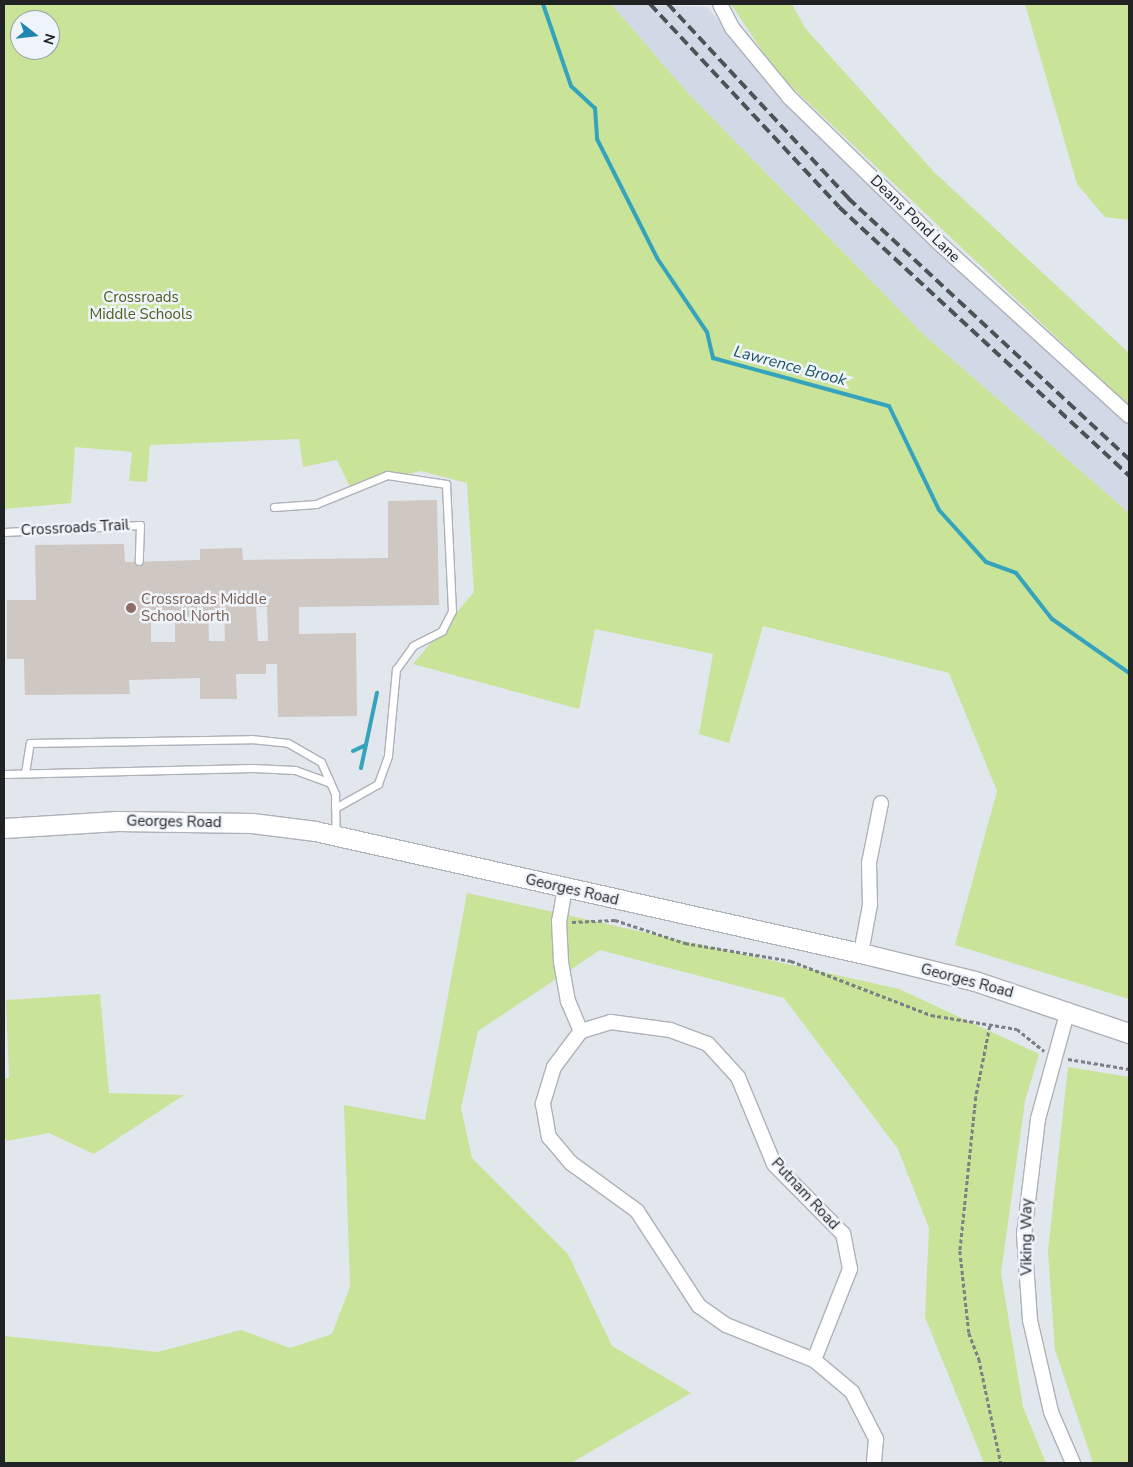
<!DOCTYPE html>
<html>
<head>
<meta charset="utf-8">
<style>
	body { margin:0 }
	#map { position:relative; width:1133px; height:1467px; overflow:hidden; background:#e2e6ed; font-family:"Nunito Sans",sans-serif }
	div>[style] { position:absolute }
	.built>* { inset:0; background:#d1d9e6 }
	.green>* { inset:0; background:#c9e398 }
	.stream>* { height:4px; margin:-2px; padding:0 2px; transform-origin:2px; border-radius:2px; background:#36a3bd }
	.building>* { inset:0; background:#cec7c2 }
	.path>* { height:2.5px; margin-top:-1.25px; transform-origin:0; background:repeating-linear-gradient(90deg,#7c7f84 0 4px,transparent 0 6.5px) }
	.roads { filter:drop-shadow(1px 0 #adb1b8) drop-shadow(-1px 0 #adb1b8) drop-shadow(0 1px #adb1b8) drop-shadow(0 -1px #adb1b8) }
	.lane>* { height:7px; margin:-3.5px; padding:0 3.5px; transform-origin:3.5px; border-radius:3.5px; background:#fff }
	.street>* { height:14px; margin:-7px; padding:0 7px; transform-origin:7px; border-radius:7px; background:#fff }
	.secondary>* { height:19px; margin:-9.5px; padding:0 9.5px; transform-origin:9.5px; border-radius:9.5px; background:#fff }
	.rail>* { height:4px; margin-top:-2px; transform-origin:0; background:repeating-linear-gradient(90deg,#4f5255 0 10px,transparent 0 15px) }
	.dots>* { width:14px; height:14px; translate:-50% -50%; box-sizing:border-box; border:2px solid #eff3fa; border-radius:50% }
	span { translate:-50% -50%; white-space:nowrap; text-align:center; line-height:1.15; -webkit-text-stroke:5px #eff3fa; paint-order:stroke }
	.street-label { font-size:15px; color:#202224 }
	.park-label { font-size:15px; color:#4c5f1c }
	.education-label { font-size:15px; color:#785e54 }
	.left { translate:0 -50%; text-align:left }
	.water-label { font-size:16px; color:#185361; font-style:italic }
	.frame { position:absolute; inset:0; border:5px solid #202224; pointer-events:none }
	.north { position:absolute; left:10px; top:10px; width:50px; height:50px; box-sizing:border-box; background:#eff3fa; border:1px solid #9c9fa4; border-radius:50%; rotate:106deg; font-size:14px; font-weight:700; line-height:20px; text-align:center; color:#202224 }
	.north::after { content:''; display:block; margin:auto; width:18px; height:22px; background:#2085af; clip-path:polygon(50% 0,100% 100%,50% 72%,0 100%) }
</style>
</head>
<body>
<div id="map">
	<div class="built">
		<div style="clip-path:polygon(611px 4px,707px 7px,760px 70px,936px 244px,1129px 423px,1129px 513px,923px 334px,687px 92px)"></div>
	</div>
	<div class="green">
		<div style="clip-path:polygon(evenodd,4px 4px,611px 4px,687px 92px,923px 334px,1129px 513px,1129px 999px,955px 945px,997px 791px,949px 673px,763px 626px,729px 743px,699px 734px,713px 654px,595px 629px,579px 709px,413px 664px,474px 592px,467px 483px,421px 471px,350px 487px,337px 460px,303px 467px,299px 439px,150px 445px,147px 482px,129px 481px,132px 452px,75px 447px,71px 503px,4px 509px,4px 4px,20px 20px,50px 20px,50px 50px,20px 50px,20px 20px)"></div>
		<div style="clip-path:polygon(731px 4px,792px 4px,805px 28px,934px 172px,1129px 353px,1129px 406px,776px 72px)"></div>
		<div style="clip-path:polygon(1025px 4px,1129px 4px,1129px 220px,1105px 217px,1077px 184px)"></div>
		<div style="clip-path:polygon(467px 893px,899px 989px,1039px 1054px,1025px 1101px,1001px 1273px,1023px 1407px,1046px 1463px,984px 1463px,925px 1317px,929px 1228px,898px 1149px,784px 998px,600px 950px,478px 1031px,461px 1108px,472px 1158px,568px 1254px,612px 1346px,691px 1393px,571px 1463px,4px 1463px,4px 1336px,158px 1352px,241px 1330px,290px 1348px,332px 1334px,350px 1287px,344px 1105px,425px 1120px)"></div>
		<div style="clip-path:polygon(100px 994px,109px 1093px,184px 1095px,94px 1154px,49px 1133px,7px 1141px,4px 1135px,4px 1078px,9px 1078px,6px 1000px)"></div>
		<div style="clip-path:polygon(1068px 1067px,1129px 1077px,1129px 1463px,1093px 1463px,1055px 1350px,1048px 1251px)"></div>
	</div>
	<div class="stream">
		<div style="left:543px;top:4px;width:87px;rotate:71.1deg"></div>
		<div style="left:571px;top:86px;width:33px;rotate:43deg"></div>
		<div style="left:595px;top:108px;width:31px;rotate:86deg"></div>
		<div style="left:597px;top:139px;width:133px;rotate:63.2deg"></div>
		<div style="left:657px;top:258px;width:89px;rotate:56deg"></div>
		<div style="left:707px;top:332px;width:27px;rotate:77deg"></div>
		<div style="left:713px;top:358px;width:182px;rotate:15.3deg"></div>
		<div style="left:889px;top:406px;width:115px;rotate:64.3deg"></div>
		<div style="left:939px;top:510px;width:70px;rotate:47.9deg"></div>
		<div style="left:986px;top:562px;width:32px;rotate:20deg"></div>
		<div style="left:1016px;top:573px;width:58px;rotate:52deg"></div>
		<div style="left:1052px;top:619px;width:94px;rotate:35deg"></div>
		<div style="left:353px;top:751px;width:14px;rotate:-25deg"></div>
		<div style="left:361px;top:768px;width:77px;rotate:-78deg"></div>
	</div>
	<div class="building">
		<div style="clip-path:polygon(evenodd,437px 500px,439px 605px,299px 607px,299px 634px,356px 633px,357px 716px,278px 717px,277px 664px,266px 664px,266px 674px,236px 674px,237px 699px,200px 699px,200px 678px,129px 680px,130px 694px,25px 695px,24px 659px,7px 659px,7px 600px,36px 600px,35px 545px,124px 544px,125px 562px,200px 560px,200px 549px,242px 548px,243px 560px,388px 558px,388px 501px,437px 500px,256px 607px,267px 607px,268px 641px,258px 641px,256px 607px,437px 500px,151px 610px,175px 610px,175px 642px,151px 642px,151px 610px,437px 500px,208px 610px,224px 610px,225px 641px,209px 641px,208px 610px)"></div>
	</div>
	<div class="path">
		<div style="left:572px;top:922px;width:43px;rotate:-2.7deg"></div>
		<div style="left:615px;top:920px;width:74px;rotate:18.2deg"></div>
		<div style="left:685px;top:943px;width:108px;rotate:9.6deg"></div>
		<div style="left:791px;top:961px;width:150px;rotate:21.1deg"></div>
		<div style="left:931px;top:1015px;width:87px;rotate:9.2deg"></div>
		<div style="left:1017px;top:1029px;width:35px;rotate:39deg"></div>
		<div style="left:990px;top:1026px;width:72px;rotate:101.2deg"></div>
		<div style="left:976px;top:1097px;width:155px;rotate:95.9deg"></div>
		<div style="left:960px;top:1251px;width:82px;rotate:83.7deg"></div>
		<div style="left:969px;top:1333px;width:28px;rotate:69deg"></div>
		<div style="left:979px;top:1359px;width:106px;rotate:78.1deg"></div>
		<div style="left:1068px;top:1059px;width:62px;rotate:9.3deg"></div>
	</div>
	<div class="roads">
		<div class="lane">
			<div style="left:274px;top:507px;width:42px;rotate:-4.1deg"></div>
			<div style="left:316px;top:504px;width:77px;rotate:-22.2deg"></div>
			<div style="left:387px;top:475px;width:60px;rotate:8.7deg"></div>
			<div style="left:446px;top:484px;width:127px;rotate:87.3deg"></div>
			<div style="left:452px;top:611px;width:22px;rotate:117deg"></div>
			<div style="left:442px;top:631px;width:33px;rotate:153deg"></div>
			<div style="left:413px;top:646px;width:29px;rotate:126deg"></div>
			<div style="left:396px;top:669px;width:87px;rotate:95.3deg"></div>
			<div style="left:388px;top:756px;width:30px;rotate:110deg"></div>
			<div style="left:378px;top:784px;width:49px;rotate:150.8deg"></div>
			<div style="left:4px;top:532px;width:136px;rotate:-2.9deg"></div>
			<div style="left:140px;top:525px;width:36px;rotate:92deg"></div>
			<div style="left:25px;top:773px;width:30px;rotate:-81deg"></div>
			<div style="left:30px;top:743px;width:221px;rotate:-1deg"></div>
			<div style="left:251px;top:739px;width:37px;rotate:6deg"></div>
			<div style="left:288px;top:743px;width:38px;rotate:30deg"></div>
			<div style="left:321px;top:762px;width:35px;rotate:66deg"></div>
			<div style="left:335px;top:794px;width:39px;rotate:89deg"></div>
			<div style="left:4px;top:774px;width:249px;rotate:-1.4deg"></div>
			<div style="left:253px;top:768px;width:42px;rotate:2.7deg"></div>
			<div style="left:295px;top:770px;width:37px;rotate:20deg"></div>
		</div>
		<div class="street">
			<div style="left:720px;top:4px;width:28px;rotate:63deg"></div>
			<div style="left:733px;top:29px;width:88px;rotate:50.5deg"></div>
			<div style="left:789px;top:97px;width:208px;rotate:44.2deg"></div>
			<div style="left:938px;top:242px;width:258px;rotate:42.3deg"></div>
			<div style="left:565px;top:888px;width:34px;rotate:100deg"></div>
			<div style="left:559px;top:921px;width:41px;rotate:87.2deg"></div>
			<div style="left:561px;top:962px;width:40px;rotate:80deg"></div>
			<div style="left:568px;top:1001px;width:33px;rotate:67deg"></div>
			<div style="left:861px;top:953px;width:49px;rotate:-79.4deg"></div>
			<div style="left:870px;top:905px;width:42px;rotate:-91.4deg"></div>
			<div style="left:869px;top:863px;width:61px;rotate:-78.7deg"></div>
			<div style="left:1068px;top:1010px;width:113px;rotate:105.4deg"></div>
			<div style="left:1038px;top:1119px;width:116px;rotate:96.9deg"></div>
			<div style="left:1024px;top:1234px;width:86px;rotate:86deg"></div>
			<div style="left:1030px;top:1320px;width:94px;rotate:77.1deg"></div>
			<div style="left:1051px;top:1412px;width:56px;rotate:66.7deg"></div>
			<div style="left:814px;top:1360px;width:98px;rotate:-68.4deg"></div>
			<div style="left:850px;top:1269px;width:36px;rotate:-101deg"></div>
			<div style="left:843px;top:1234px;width:98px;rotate:-134.6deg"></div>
			<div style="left:774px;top:1164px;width:94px;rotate:-112.5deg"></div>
			<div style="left:738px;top:1077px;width:45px;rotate:-132.3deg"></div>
			<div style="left:708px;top:1044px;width:40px;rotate:-159.8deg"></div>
			<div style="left:670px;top:1030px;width:60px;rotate:-172.3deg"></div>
			<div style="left:611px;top:1022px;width:31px;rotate:163deg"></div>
			<div style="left:581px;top:1031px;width:45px;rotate:126.9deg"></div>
			<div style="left:554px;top:1067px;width:39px;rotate:107deg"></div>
			<div style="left:543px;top:1104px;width:34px;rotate:80deg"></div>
			<div style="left:549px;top:1137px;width:34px;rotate:50deg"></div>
			<div style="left:571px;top:1163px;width:82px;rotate:36deg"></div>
			<div style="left:637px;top:1211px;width:113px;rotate:56.9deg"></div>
			<div style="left:699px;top:1306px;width:33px;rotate:35deg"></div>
			<div style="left:726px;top:1325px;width:95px;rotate:21.7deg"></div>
			<div style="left:814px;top:1360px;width:50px;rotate:40.1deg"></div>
			<div style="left:852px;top:1392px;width:53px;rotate:62.9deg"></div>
			<div style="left:876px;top:1439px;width:24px;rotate:95deg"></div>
		</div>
		<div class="secondary">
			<div style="left:4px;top:828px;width:113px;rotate:-3.5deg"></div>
			<div style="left:117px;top:821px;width:135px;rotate:0.8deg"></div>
			<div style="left:252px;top:823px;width:64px;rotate:7.2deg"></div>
			<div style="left:315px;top:831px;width:568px;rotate:12.62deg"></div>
			<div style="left:869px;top:955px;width:109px;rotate:13.8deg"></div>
			<div style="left:975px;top:981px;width:163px;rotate:18.7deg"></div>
		</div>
	</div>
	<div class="rail">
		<div style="left:650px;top:4px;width:277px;rotate:47deg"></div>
		<div style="left:839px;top:207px;width:396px;rotate:42.8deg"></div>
		<div style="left:668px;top:4px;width:265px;rotate:47.1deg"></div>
		<div style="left:848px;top:198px;width:384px;rotate:42.9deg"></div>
	</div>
	<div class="dots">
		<div style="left:131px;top:608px;background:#8d6e63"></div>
	</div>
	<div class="street-label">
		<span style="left:915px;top:219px;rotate:44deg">Deans Pond Lane</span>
		<span style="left:75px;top:528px;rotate:-3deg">Crossroads Trail</span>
		<span style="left:174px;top:822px;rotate:1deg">Georges Road</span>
		<span style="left:572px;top:890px;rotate:13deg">Georges Road</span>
		<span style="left:967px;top:981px;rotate:15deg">Georges Road</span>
		<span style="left:805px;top:1194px;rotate:47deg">Putnam Road</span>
		<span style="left:1027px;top:1237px;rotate:-90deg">Viking Way</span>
	</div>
	<div class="park-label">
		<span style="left:141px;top:306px">Crossroads<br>Middle Schools</span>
	</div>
	<div class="education-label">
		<span class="left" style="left:141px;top:608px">Crossroads Middle<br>School North</span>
	</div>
	<div class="water-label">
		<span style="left:790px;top:366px;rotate:15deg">Lawrence Brook</span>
	</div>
	<div class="frame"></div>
	<div class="north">N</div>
</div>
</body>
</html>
